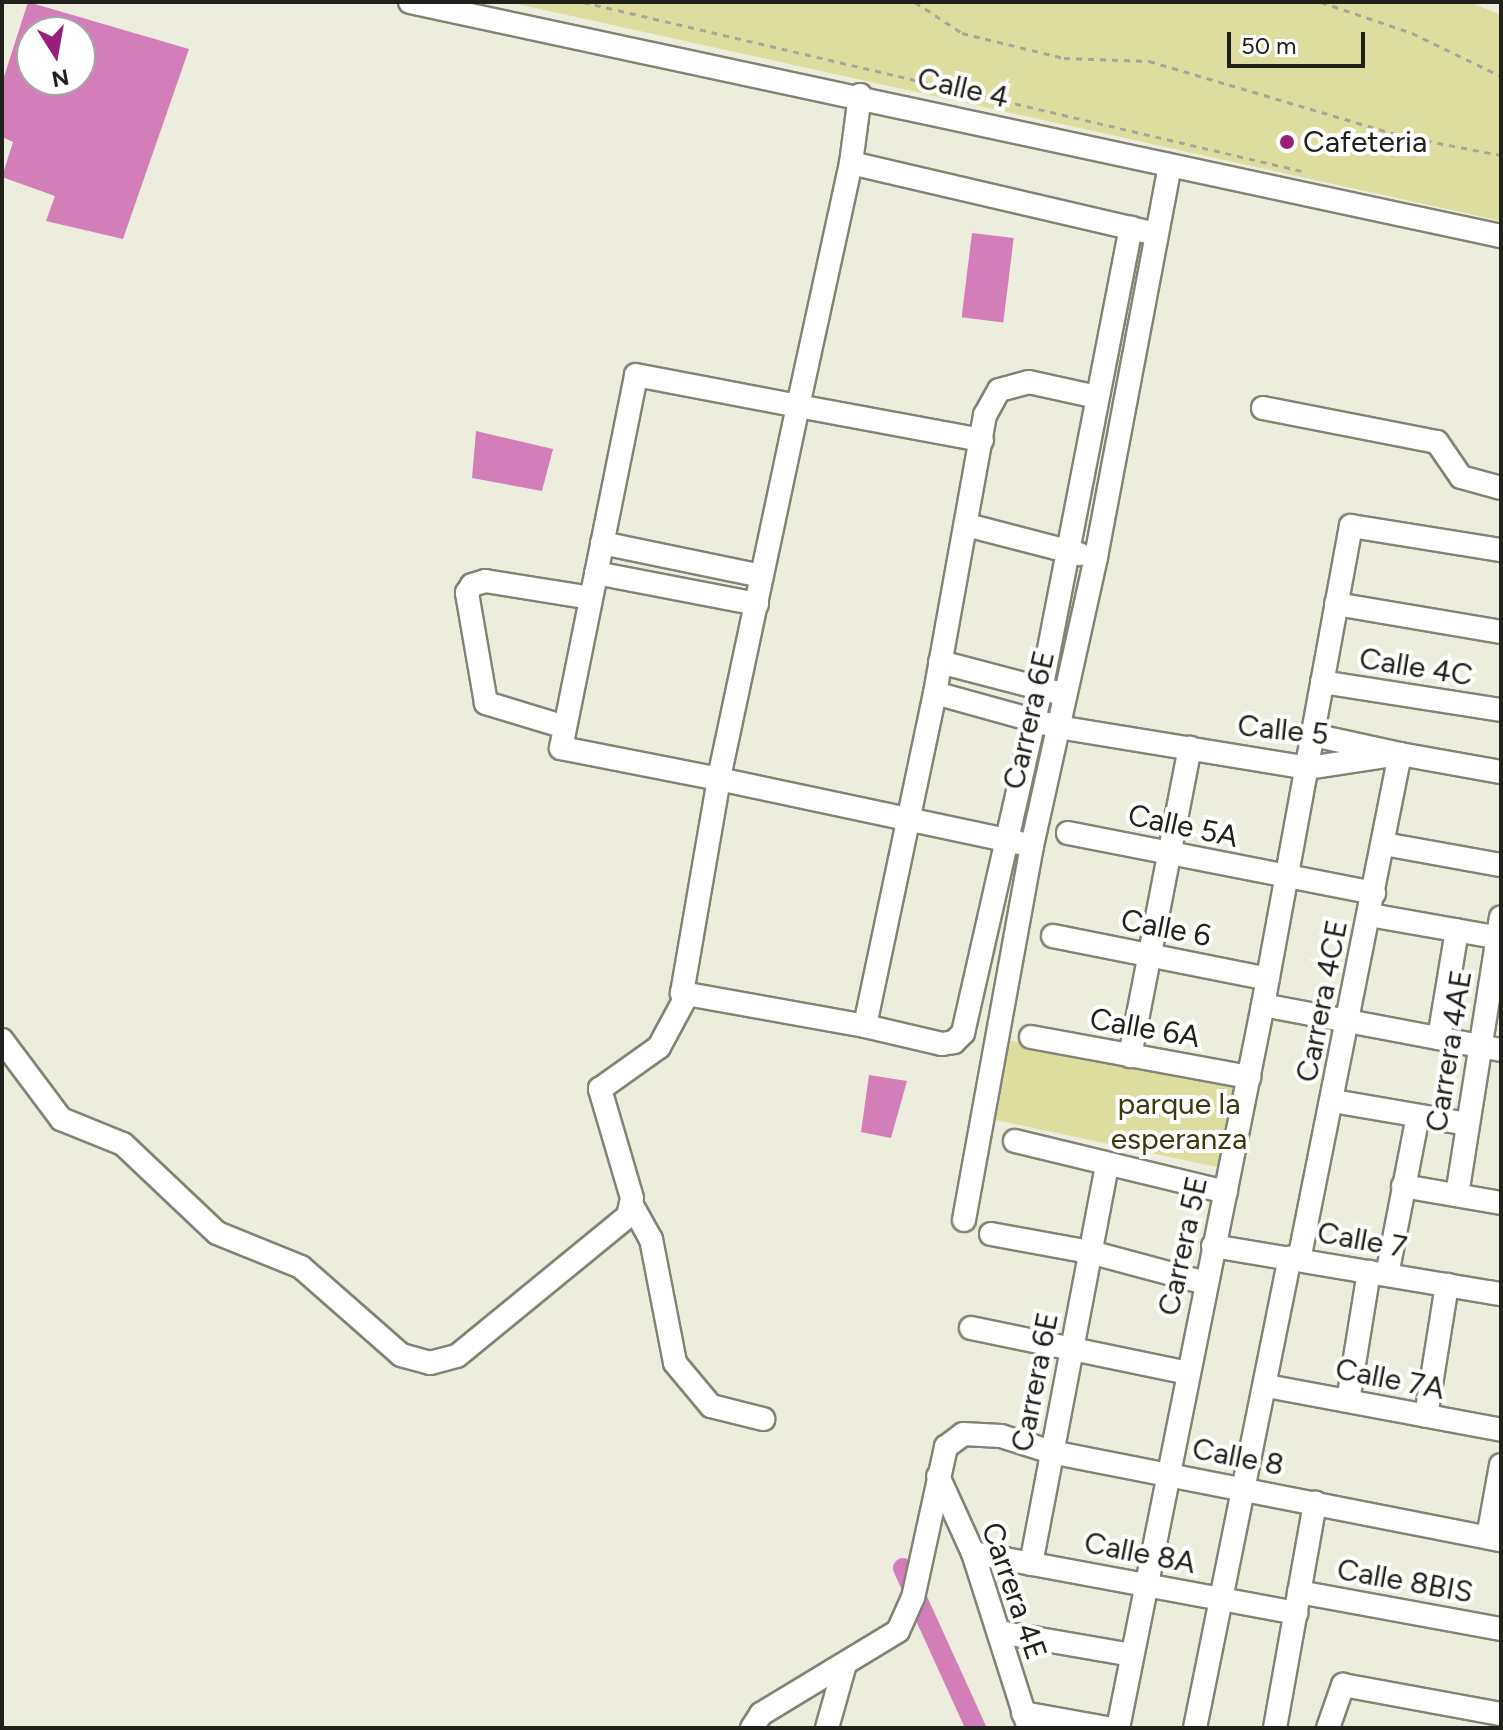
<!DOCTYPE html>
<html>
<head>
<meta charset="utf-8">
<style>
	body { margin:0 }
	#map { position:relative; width:1503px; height:1730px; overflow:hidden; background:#ededdd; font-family:Figtree,sans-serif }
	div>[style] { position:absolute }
	.green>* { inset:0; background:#dedda0; transform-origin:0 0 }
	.water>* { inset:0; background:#d37eb8; transform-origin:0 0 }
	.canal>* { height:20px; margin:-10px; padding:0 10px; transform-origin:10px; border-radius:10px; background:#d37eb8 }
	.path>* { height:3px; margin-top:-1.5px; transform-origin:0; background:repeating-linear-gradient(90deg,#a6a699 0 6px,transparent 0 12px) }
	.roads { filter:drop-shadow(2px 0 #838375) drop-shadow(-2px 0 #838375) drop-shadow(0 2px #838375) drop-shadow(0 -2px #838375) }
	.minor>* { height:22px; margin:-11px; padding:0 11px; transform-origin:11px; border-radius:11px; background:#fff }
	.dots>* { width:22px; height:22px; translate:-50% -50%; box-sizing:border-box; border:4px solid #fff; border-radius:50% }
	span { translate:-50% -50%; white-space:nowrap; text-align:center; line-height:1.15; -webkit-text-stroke:8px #fff; paint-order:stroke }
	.street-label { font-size:30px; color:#21211b }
	.poi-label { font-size:30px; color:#21211b }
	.left { translate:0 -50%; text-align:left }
	.park-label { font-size:30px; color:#3b390c }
	.frame { position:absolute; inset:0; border:4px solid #21211b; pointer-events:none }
	.north { position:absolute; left:16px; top:16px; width:80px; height:80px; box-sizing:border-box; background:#fff; border:2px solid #a6a6a4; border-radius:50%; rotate:169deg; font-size:22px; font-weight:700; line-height:32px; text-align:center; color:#21211b }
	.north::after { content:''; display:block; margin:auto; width:28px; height:36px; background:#98207b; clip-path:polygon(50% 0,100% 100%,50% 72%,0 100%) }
	.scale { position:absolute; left:1227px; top:32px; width:138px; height:36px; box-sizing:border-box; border:4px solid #21211b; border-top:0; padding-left:10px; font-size:24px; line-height:28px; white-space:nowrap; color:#21211b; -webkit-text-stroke:6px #fff; paint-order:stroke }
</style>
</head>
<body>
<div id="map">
	<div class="green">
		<div style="clip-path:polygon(508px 2px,1470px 2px,1501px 15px,1501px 221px)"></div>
		<div style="left:1004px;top:1039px;width:248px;height:81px;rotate:12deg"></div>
	</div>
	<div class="water">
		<div style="clip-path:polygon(evenodd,28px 2px,189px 49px,123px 239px,46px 221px,55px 196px,2px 177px,13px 142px,2px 137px,2px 83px,28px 2px,32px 32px,80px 32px,80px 80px,32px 80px,32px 32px)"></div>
		<div style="left:972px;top:233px;width:42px;height:85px;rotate:7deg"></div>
		<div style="clip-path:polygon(476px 431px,553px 449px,542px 491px,472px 478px)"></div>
		<div style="clip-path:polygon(869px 1075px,907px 1081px,891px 1138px,861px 1132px)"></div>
	</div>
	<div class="canal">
		<div style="left:903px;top:1568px;width:176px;rotate:65.5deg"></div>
	</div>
	<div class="path">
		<div style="left:583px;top:2px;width:743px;rotate:13.23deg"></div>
		<div style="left:915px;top:2px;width:56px;rotate:33.4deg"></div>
		<div style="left:962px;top:33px;width:105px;rotate:13.8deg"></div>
		<div style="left:1064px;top:58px;width:85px;rotate:2deg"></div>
		<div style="left:1149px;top:61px;width:264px;rotate:16.5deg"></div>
		<div style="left:1402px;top:136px;width:101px;rotate:10.9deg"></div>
		<div style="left:1321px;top:2px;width:96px;rotate:18.8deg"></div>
		<div style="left:1412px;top:33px;width:99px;rotate:25.8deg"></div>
	</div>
	<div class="roads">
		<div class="minor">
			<div style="left:410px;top:2px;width:1116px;rotate:12.11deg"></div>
			<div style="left:860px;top:95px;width:69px;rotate:97.5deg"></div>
			<div style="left:851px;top:163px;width:249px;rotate:102.3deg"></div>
			<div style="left:798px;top:406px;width:381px;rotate:102deg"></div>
			<div style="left:719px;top:779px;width:161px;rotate:-168.9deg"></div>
			<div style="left:561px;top:748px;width:380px;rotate:-78.6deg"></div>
			<div style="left:636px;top:375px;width:165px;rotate:10.8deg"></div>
			<div style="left:798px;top:406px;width:187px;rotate:10.5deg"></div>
			<div style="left:851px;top:163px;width:301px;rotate:13.1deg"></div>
			<div style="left:1097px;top:397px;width:70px;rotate:-167.6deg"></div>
			<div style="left:1029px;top:382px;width:31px;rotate:165deg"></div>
			<div style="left:999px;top:390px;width:29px;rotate:119deg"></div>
			<div style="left:985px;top:415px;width:282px;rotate:100.2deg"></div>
			<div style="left:935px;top:693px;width:340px;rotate:101.9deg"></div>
			<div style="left:865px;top:1026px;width:79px;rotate:13.2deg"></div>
			<div style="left:942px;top:1044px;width:12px;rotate:-9deg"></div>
			<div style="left:954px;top:1042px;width:13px;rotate:-45deg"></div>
			<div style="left:963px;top:1033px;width:352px;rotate:-77.2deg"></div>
			<div style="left:1041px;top:690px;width:471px;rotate:-79deg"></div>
			<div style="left:1263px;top:408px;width:177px;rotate:11.1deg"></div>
			<div style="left:1437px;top:442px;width:42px;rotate:55.6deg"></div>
			<div style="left:1461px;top:477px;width:41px;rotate:15.4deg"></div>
			<div style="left:967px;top:525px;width:116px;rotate:14.5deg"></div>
			<div style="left:602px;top:543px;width:163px;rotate:11.7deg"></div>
			<div style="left:596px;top:573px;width:164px;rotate:10.9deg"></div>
			<div style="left:1336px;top:604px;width:167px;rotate:9.6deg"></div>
			<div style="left:940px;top:662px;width:118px;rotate:14.7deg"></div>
			<div style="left:1322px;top:682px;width:181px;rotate:8.9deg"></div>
			<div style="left:935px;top:693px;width:128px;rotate:15.5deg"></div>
			<div style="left:1058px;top:727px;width:253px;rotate:9.3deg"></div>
			<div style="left:1308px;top:768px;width:93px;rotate:-8.7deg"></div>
			<div style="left:1400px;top:754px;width:103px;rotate:10.1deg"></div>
			<div style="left:565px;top:727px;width:83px;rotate:-163.1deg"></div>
			<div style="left:486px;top:703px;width:112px;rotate:-99.8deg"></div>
			<div style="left:467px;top:593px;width:9px;rotate:-58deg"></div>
			<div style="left:472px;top:585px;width:14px;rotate:-17deg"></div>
			<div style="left:485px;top:581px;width:107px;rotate:9.1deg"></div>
			<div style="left:1068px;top:833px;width:312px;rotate:11.1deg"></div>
			<div style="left:1384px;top:844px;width:119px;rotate:10.2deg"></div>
			<div style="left:1370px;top:915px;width:133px;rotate:10deg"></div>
			<div style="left:1053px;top:936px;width:219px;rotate:11.3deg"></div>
			<div style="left:1263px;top:1005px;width:242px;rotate:10.7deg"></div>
			<div style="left:865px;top:1026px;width:186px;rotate:-169.8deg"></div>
			<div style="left:682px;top:993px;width:217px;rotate:-80.2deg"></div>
			<div style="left:719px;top:779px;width:307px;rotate:12deg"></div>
			<div style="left:1031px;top:1037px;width:222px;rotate:10.4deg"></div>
			<div style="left:1439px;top:1038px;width:109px;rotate:-80.5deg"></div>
			<div style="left:2px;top:1040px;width:99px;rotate:53.2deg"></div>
			<div style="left:61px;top:1119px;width:67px;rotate:22deg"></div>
			<div style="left:123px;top:1144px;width:129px;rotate:43.4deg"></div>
			<div style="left:217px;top:1233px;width:91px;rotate:22deg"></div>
			<div style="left:301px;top:1267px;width:133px;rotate:41.3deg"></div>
			<div style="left:401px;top:1355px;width:30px;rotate:15deg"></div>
			<div style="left:430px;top:1363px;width:28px;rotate:-15deg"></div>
			<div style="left:457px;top:1356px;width:221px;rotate:-39.3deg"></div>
			<div style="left:628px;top:1216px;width:18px;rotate:-77deg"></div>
			<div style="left:632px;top:1198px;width:114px;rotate:-106.4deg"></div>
			<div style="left:600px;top:1089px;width:72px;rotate:-35.4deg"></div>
			<div style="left:659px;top:1047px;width:59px;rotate:-61.7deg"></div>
			<div style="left:1130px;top:1056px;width:314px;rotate:-79deg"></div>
			<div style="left:1333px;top:1101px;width:136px;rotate:9.7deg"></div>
			<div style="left:1015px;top:1141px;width:217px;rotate:13.6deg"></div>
			<div style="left:1403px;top:1186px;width:99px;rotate:9.8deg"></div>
			<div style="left:1457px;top:1195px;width:281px;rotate:-81deg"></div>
			<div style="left:633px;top:1207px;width:37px;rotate:61deg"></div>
			<div style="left:651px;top:1239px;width:126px;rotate:79deg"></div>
			<div style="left:675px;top:1363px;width:56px;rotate:50.1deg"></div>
			<div style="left:711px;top:1406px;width:54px;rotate:14deg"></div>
			<div style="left:964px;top:1220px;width:380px;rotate:-79.7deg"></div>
			<div style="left:1032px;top:846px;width:296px;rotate:-77.5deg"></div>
			<div style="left:1096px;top:557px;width:397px;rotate:-79.3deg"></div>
			<div style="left:991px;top:1234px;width:101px;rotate:10.3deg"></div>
			<div style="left:1090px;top:1252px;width:120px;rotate:15deg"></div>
			<div style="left:1213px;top:1246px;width:292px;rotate:9.5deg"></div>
			<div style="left:1299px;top:1260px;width:516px;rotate:-78.71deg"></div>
			<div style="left:1400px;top:754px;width:89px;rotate:-167.7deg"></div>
			<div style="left:1387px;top:1275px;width:162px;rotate:-79deg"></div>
			<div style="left:971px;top:1328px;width:222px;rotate:11.7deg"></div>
			<div style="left:1267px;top:1386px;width:238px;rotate:10.6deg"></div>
			<div style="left:1348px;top:1401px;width:131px;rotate:-80.8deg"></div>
			<div style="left:1426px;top:1416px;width:133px;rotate:-80.9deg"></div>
			<div style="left:938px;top:1476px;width:85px;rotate:65.6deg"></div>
			<div style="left:973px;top:1553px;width:184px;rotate:72.3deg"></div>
			<div style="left:1488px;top:1537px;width:73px;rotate:-79.8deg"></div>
			<div style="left:973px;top:1553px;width:329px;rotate:10.5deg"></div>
			<div style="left:1031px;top:1564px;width:406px;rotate:-79.2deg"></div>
			<div style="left:1299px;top:1592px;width:205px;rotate:10.4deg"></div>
			<div style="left:999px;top:1632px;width:135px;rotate:9.8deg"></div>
			<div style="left:1023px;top:1713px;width:84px;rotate:10.2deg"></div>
			<div style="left:752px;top:1728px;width:17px;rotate:-57deg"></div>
			<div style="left:761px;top:1714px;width:160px;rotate:-31.2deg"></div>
			<div style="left:898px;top:1631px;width:36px;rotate:-66deg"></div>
			<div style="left:913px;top:1598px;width:155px;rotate:-77.7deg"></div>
			<div style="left:946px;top:1447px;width:21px;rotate:-37deg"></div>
			<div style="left:963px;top:1434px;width:38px;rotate:3deg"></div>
			<div style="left:1001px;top:1436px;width:52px;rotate:17.7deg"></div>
			<div style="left:1051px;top:1452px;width:459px;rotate:11.1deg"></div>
			<div style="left:827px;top:1728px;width:66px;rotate:-74.3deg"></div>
			<div style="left:1118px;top:1728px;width:737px;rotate:-78.66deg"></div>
			<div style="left:1263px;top:1005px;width:487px;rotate:-79.6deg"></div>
			<div style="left:1351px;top:526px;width:152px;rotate:9.1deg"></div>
			<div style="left:1195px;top:1728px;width:480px;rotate:-78.6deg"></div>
			<div style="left:1275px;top:1728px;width:229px;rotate:-79.9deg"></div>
			<div style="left:1328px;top:1728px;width:46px;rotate:-70.8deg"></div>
			<div style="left:1343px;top:1685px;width:161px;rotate:10.4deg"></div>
		</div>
	</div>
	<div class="dots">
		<div style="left:1287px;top:142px;background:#98207b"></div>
	</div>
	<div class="street-label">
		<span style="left:963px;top:88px;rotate:13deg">Calle 4</span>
		<span style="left:1416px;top:667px;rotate:9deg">Calle 4C</span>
		<span style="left:1029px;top:720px;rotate:-77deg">Carrera 6E</span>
		<span style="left:1283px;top:730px;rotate:6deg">Calle 5</span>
		<span style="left:1183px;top:826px;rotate:12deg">Calle 5A</span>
		<span style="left:1166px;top:928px;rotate:11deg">Calle 6</span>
		<span style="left:1322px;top:1001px;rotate:-79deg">Carrera 4CE</span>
		<span style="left:1145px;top:1028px;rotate:10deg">Calle 6A</span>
		<span style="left:1449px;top:1051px;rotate:-81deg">Carrera 4AE</span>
		<span style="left:1362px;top:1240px;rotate:10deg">Calle 7</span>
		<span style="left:1183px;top:1246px;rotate:-78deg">Carrera 5E</span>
		<span style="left:1390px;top:1379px;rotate:11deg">Calle 7A</span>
		<span style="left:1035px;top:1382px;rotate:-79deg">Carrera 6E</span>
		<span style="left:1238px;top:1457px;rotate:11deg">Calle 8</span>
		<span style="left:1140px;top:1553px;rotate:11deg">Calle 8A</span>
		<span style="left:1405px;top:1581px;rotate:10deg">Calle 8BIS</span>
		<span style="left:1014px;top:1591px;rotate:71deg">Carrera 4E</span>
	</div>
	<div class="poi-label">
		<span class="left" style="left:1303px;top:142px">Cafeteria</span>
	</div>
	<div class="park-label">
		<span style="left:1179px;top:1121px">parque la<br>esperanza</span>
	</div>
	<div class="frame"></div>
	<div class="north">N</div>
	<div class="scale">50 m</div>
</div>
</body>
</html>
